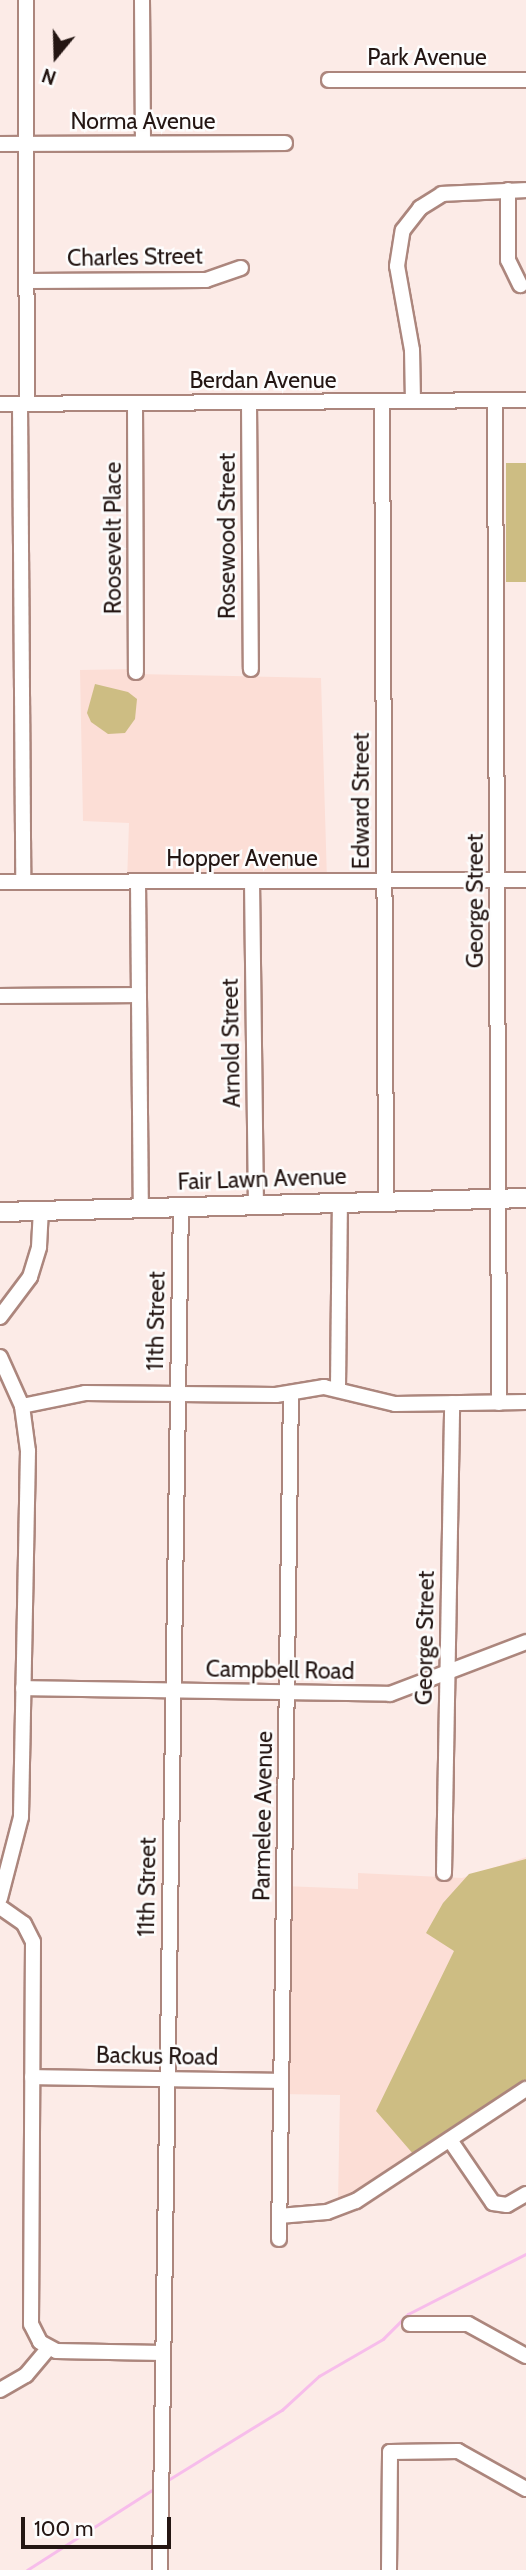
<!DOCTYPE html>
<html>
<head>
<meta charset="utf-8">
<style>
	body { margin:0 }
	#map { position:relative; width:526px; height:2570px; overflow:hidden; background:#fcebe7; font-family:Cabin,sans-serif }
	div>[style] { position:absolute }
	.built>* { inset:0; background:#fcded6 }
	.green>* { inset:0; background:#cdbd83; transform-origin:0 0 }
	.stream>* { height:2.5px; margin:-1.25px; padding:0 1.25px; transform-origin:1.25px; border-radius:1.25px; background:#f7bdeb }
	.roads { filter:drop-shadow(2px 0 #ac867d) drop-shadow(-2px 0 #ac867d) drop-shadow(0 2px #ac867d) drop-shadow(0 -2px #ac867d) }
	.minor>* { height:14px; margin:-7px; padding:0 7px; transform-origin:7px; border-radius:7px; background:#fff }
	.major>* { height:18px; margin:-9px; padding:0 9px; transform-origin:9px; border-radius:9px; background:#fff }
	span { translate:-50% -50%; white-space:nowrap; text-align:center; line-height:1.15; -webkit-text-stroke:5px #fdfdfd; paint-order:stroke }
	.street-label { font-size:23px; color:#241613 }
	.north { position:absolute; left:21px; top:21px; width:70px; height:70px; -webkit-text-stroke:5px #fdfdfd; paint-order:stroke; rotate:199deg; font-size:19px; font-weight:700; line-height:28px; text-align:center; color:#241613 }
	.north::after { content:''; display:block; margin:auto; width:24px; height:32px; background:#241613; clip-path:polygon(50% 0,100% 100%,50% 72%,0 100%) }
	.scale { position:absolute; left:21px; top:2517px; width:150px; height:32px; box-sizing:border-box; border:4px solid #241613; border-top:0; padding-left:9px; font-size:21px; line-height:24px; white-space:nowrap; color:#241613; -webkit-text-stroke:5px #fdfdfd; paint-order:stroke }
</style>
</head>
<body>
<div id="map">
	<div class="built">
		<div style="clip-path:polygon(136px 669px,137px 674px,321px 678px,327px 881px,127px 882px,129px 823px,83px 821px,80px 670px)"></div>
		<div style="clip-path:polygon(526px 1857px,526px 2089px,369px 2193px,338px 2203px,340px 2095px,281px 2094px,284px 1886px,358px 1889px,358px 1873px,462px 1878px)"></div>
	</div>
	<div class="green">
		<div style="left:526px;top:463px;width:119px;height:20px;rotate:90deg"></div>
		<div style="clip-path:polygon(95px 684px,128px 692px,137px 699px,135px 719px,125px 733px,108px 734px,91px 722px,87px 713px)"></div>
		<div style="clip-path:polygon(526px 1859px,526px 2080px,414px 2155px,376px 2111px,454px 1951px,426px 1933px,443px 1903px,469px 1874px)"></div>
	</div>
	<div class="stream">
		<div style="left:168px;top:2480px;width:134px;rotate:-31.6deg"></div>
		<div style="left:282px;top:2410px;width:50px;rotate:-42.6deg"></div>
		<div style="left:319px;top:2376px;width:74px;rotate:-30deg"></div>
		<div style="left:383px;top:2339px;width:35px;rotate:-45deg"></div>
		<div style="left:408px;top:2314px;width:132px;rotate:-27deg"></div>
		<div style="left:27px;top:2570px;width:154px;rotate:-32.6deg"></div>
	</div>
	<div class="roads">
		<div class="minor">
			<div style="left:26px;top:0;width:404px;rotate:89.9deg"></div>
			<div style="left:142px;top:0;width:143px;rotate:89.6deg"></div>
			<div style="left:329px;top:80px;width:197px"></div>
			<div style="left:0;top:144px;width:285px;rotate:-0.2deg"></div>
			<div style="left:508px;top:190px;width:70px;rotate:90deg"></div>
			<div style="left:508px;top:260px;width:28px;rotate:64deg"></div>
			<div style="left:27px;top:281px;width:179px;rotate:-0.3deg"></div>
			<div style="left:206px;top:280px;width:37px;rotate:-19deg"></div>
			<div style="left:495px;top:400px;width:1003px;rotate:89.77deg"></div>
			<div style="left:382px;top:401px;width:799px;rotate:89.71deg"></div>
			<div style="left:413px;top:401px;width:51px;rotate:-91.1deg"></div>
			<div style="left:412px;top:350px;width:85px;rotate:-100.1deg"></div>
			<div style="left:397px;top:266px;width:36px;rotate:-81deg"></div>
			<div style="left:403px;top:230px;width:28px;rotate:-52deg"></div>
			<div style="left:420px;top:208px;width:26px;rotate:-32deg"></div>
			<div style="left:442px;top:194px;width:84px;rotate:-2.7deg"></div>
			<div style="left:135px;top:403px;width:269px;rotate:89.8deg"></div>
			<div style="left:249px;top:403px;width:266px;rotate:89.6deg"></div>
			<div style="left:0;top:404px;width:526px;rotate:-0.44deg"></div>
			<div style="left:20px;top:404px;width:478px;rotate:89.6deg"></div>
			<div style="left:252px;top:881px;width:323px;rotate:89.3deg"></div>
			<div style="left:0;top:882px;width:526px;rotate:-0.22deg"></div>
			<div style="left:138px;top:882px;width:325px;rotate:89.5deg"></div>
			<div style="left:0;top:996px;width:138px;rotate:-0.4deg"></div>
			<div style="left:0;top:1317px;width:50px;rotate:-53.1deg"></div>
			<div style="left:30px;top:1277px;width:31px;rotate:-73deg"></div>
			<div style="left:39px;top:1247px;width:35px;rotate:-87deg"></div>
			<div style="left:0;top:1357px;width:54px;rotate:65.8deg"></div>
			<div style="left:22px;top:1406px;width:45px;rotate:82.4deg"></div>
			<div style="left:28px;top:1451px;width:366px;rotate:91.1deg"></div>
			<div style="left:21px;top:1817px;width:84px;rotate:104.5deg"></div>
			<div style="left:338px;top:1387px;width:186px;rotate:-89.4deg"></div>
			<div style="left:22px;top:1406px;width:64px;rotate:-11.7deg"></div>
			<div style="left:85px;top:1393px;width:191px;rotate:0.6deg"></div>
			<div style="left:276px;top:1395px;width:49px;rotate:-9.5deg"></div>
			<div style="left:324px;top:1387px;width:73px;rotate:13.5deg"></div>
			<div style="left:395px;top:1404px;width:131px;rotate:-0.9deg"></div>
			<div style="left:23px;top:1688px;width:367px;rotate:0.9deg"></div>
			<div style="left:390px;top:1694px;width:146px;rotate:-20.9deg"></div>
			<div style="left:444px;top:1873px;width:470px;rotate:-89deg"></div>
			<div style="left:0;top:1907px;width:29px;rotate:35deg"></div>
			<div style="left:24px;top:1924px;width:20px;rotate:63deg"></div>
			<div style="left:33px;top:1942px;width:382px;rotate:90.3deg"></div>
			<div style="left:31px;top:2324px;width:20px;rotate:63deg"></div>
			<div style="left:40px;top:2342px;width:18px;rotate:29deg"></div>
			<div style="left:56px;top:2351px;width:107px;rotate:1.1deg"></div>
			<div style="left:32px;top:2077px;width:249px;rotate:0.9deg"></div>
			<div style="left:450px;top:2140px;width:76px;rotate:55.7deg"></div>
			<div style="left:493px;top:2203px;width:14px;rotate:8deg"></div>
			<div style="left:507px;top:2205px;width:22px;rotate:-30deg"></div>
			<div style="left:279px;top:2216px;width:48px;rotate:-4.8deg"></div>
			<div style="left:327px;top:2212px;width:31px;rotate:-21deg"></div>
			<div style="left:356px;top:2201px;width:204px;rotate:-33.4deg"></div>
			<div style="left:279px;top:2239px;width:845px;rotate:-89.19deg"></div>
			<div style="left:410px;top:2324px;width:58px"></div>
			<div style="left:468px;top:2324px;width:66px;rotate:28.9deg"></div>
			<div style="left:0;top:2390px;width:30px;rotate:-30deg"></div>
			<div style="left:26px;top:2375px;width:34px;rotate:-50deg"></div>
			<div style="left:160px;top:2570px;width:1364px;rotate:-89.12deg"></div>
			<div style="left:389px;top:2570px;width:118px;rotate:-89.5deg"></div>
			<div style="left:390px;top:2452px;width:68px;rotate:-0.8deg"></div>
			<div style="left:458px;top:2451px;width:78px;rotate:29.2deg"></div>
		</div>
		<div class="major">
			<div style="left:0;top:1212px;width:526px;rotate:-1.52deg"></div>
		</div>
	</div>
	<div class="street-label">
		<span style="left:427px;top:57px">Park Avenue</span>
		<span style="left:143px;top:121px">Norma Avenue</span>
		<span style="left:135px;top:257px;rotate:-1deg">Charles Street</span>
		<span style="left:263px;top:380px">Berdan Avenue</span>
		<span style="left:227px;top:536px;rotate:-90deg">Rosewood Street</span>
		<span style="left:113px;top:538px;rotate:-90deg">Roosevelt Place</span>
		<span style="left:361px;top:801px;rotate:-90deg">Edward Street</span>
		<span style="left:242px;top:858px">Hopper Avenue</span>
		<span style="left:475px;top:901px;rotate:-90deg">George Street</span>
		<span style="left:231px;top:1043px;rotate:-91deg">Arnold Street</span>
		<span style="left:262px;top:1179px;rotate:-2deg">Fair Lawn Avenue</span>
		<span style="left:156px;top:1321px;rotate:-89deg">11th Street</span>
		<span style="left:425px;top:1638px;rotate:-89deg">George Street</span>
		<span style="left:280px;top:1670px;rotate:1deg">Campbell Road</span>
		<span style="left:263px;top:1816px;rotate:-89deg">Parmelee Avenue</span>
		<span style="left:147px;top:1887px;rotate:-89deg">11th Street</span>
		<span style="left:157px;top:2056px;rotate:1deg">Backus Road</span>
	</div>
	<div class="north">N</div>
	<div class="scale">100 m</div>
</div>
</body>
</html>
